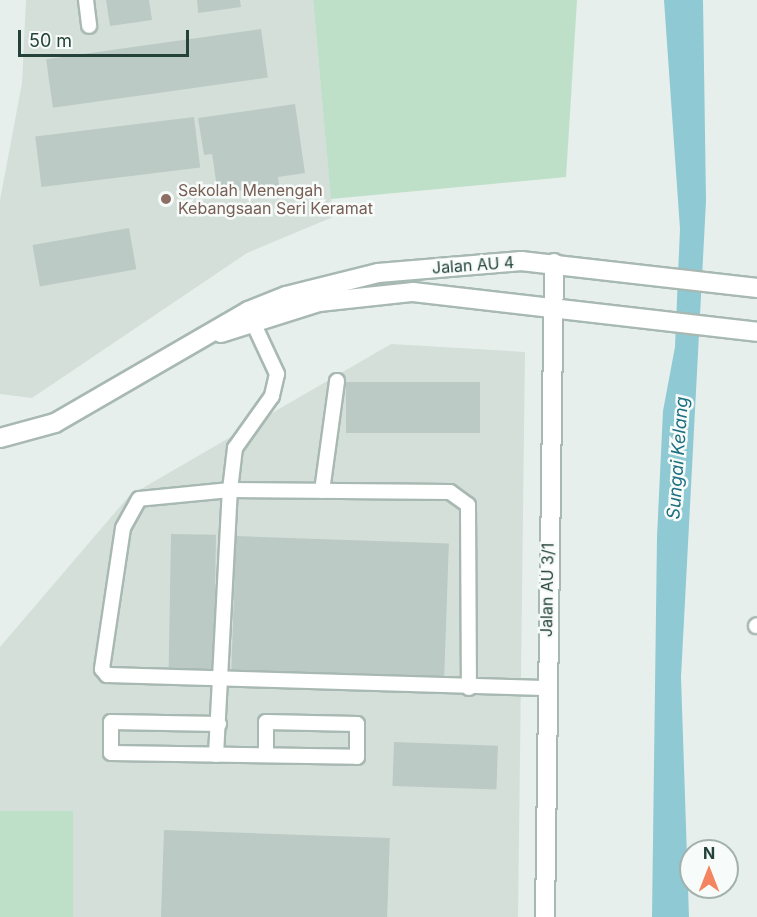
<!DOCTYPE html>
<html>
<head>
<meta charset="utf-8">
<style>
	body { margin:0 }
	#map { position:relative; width:757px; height:917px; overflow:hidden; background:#e6efeb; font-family:Inter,sans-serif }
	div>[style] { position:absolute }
	.built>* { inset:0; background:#d4dfda }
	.green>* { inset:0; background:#bfe0c8; transform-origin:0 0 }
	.water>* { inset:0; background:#8ec9d4 }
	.building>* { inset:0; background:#bbcac4; transform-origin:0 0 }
	.roads { filter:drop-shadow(2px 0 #a8b8b2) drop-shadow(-2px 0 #a8b8b2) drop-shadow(0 2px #a8b8b2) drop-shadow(0 -2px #a8b8b2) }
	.lane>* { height:14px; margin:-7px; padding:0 7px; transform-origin:7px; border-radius:7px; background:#fff }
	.secondary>* { height:18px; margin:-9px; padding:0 9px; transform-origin:9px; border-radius:9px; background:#fff }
	.dots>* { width:16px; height:16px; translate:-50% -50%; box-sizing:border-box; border:3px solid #f7fbf9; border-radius:50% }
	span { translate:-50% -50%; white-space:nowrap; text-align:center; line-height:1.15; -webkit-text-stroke:5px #f7fbf9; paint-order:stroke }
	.education-label { font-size:16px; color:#785e54 }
	.left { translate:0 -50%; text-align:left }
	.street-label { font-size:16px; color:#24423a }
	.water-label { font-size:18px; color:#1c6f80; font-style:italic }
	.north { position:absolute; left:679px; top:839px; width:60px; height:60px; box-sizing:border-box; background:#f7fbf9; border:2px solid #a3b1ad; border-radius:50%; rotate:0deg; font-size:16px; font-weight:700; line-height:24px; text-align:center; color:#24423a }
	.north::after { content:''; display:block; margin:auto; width:21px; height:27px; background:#f4845f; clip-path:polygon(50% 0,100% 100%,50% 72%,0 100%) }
	.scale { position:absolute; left:18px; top:30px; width:171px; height:27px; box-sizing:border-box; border:3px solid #24423a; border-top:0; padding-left:8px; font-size:18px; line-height:21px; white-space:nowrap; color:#24423a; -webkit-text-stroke:4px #f7fbf9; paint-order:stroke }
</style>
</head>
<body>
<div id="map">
	<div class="built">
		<div style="clip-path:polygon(26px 0,313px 0,333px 217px,247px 253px,32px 398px,0 394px,0 200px,22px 83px)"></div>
		<div style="clip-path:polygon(391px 344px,525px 352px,518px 917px,0 917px,0 647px,129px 496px)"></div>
	</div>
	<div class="green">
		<div style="clip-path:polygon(313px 0,577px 0,566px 177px,331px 199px)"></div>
		<div style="left:0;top:811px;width:73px;height:106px"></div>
	</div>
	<div class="water">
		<div style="clip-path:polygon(664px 0,703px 0,706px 201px,681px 677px,689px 917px,652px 917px,657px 537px,663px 411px,675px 347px,680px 229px)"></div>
	</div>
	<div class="building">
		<div style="clip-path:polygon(106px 0,149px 0,152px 20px,110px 26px)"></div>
		<div style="clip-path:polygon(197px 0,240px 0,241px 7px,198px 13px)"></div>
		<div style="left:261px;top:29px;width:49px;height:217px;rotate:82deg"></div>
		<div style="clip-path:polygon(295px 104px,305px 173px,278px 177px,279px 185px,218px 194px,212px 154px,204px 155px,198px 118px)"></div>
		<div style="left:194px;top:117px;width:51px;height:160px;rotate:83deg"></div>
		<div style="left:129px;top:228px;width:42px;height:98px;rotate:80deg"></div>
		<div style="left:480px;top:382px;width:51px;height:134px;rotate:90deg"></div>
		<div style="left:171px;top:534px;width:45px;height:136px;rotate:1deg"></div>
		<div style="left:236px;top:536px;width:213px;height:142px;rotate:2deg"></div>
		<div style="left:394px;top:742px;width:104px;height:44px;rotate:2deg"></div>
		<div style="left:164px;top:830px;width:226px;height:87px;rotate:2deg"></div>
	</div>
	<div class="roads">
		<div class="lane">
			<div style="left:86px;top:0;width:26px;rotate:83deg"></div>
			<div style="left:250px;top:316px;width:64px;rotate:65deg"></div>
			<div style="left:277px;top:374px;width:23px;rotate:103deg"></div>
			<div style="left:272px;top:396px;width:64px;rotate:125.4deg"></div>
			<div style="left:235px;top:448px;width:42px;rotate:96.8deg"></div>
			<div style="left:230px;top:490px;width:91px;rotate:174.4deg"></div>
			<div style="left:139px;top:499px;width:33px;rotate:119deg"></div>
			<div style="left:123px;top:528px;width:143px;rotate:98.5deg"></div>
			<div style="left:102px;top:669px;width:8px;rotate:50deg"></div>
			<div style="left:107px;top:675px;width:438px;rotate:1.7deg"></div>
			<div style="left:322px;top:491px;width:111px;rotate:-82.2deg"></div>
			<div style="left:756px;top:626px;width:1px;rotate:-45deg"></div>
			<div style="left:219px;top:724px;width:108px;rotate:-178.9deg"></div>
			<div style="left:111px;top:722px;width:31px;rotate:90deg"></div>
			<div style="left:111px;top:753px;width:246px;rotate:0.9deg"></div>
			<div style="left:357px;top:757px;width:33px;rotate:-90deg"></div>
			<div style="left:357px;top:724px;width:91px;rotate:-178.7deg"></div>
			<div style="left:266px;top:722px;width:33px;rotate:90deg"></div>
			<div style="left:216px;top:755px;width:265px;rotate:-87deg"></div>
			<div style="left:230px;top:490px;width:220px;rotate:0.5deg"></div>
			<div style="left:450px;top:492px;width:22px;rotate:36deg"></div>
			<div style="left:468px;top:505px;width:183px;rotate:89.7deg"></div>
		</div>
		<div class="secondary">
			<div style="left:221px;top:333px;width:103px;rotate:-17.6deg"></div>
			<div style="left:319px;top:302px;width:95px;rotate:-6.1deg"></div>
			<div style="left:413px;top:292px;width:346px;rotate:6.6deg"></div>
			<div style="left:0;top:438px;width:57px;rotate:-15.3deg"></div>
			<div style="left:55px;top:423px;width:223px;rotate:-30.1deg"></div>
			<div style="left:248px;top:311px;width:41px;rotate:-21.5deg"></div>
			<div style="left:286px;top:296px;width:95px;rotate:-14deg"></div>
			<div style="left:378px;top:273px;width:144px;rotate:-4.8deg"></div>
			<div style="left:521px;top:261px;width:238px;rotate:6.5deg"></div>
			<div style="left:545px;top:917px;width:654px;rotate:-89.21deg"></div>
		</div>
	</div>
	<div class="dots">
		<div style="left:166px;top:199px;background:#8d6e63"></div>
	</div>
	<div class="education-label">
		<span class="left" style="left:178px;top:199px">Sekolah Menengah<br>Kebangsaan Seri Keramat</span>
	</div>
	<div class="street-label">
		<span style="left:473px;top:265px;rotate:-4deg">Jalan AU 4</span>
		<span style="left:547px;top:590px;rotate:-89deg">Jalan AU 3/1</span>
	</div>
	<div class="water-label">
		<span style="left:678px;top:458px;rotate:-86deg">Sungai Kelang</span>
	</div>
	<div class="north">N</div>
	<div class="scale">50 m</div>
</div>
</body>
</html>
